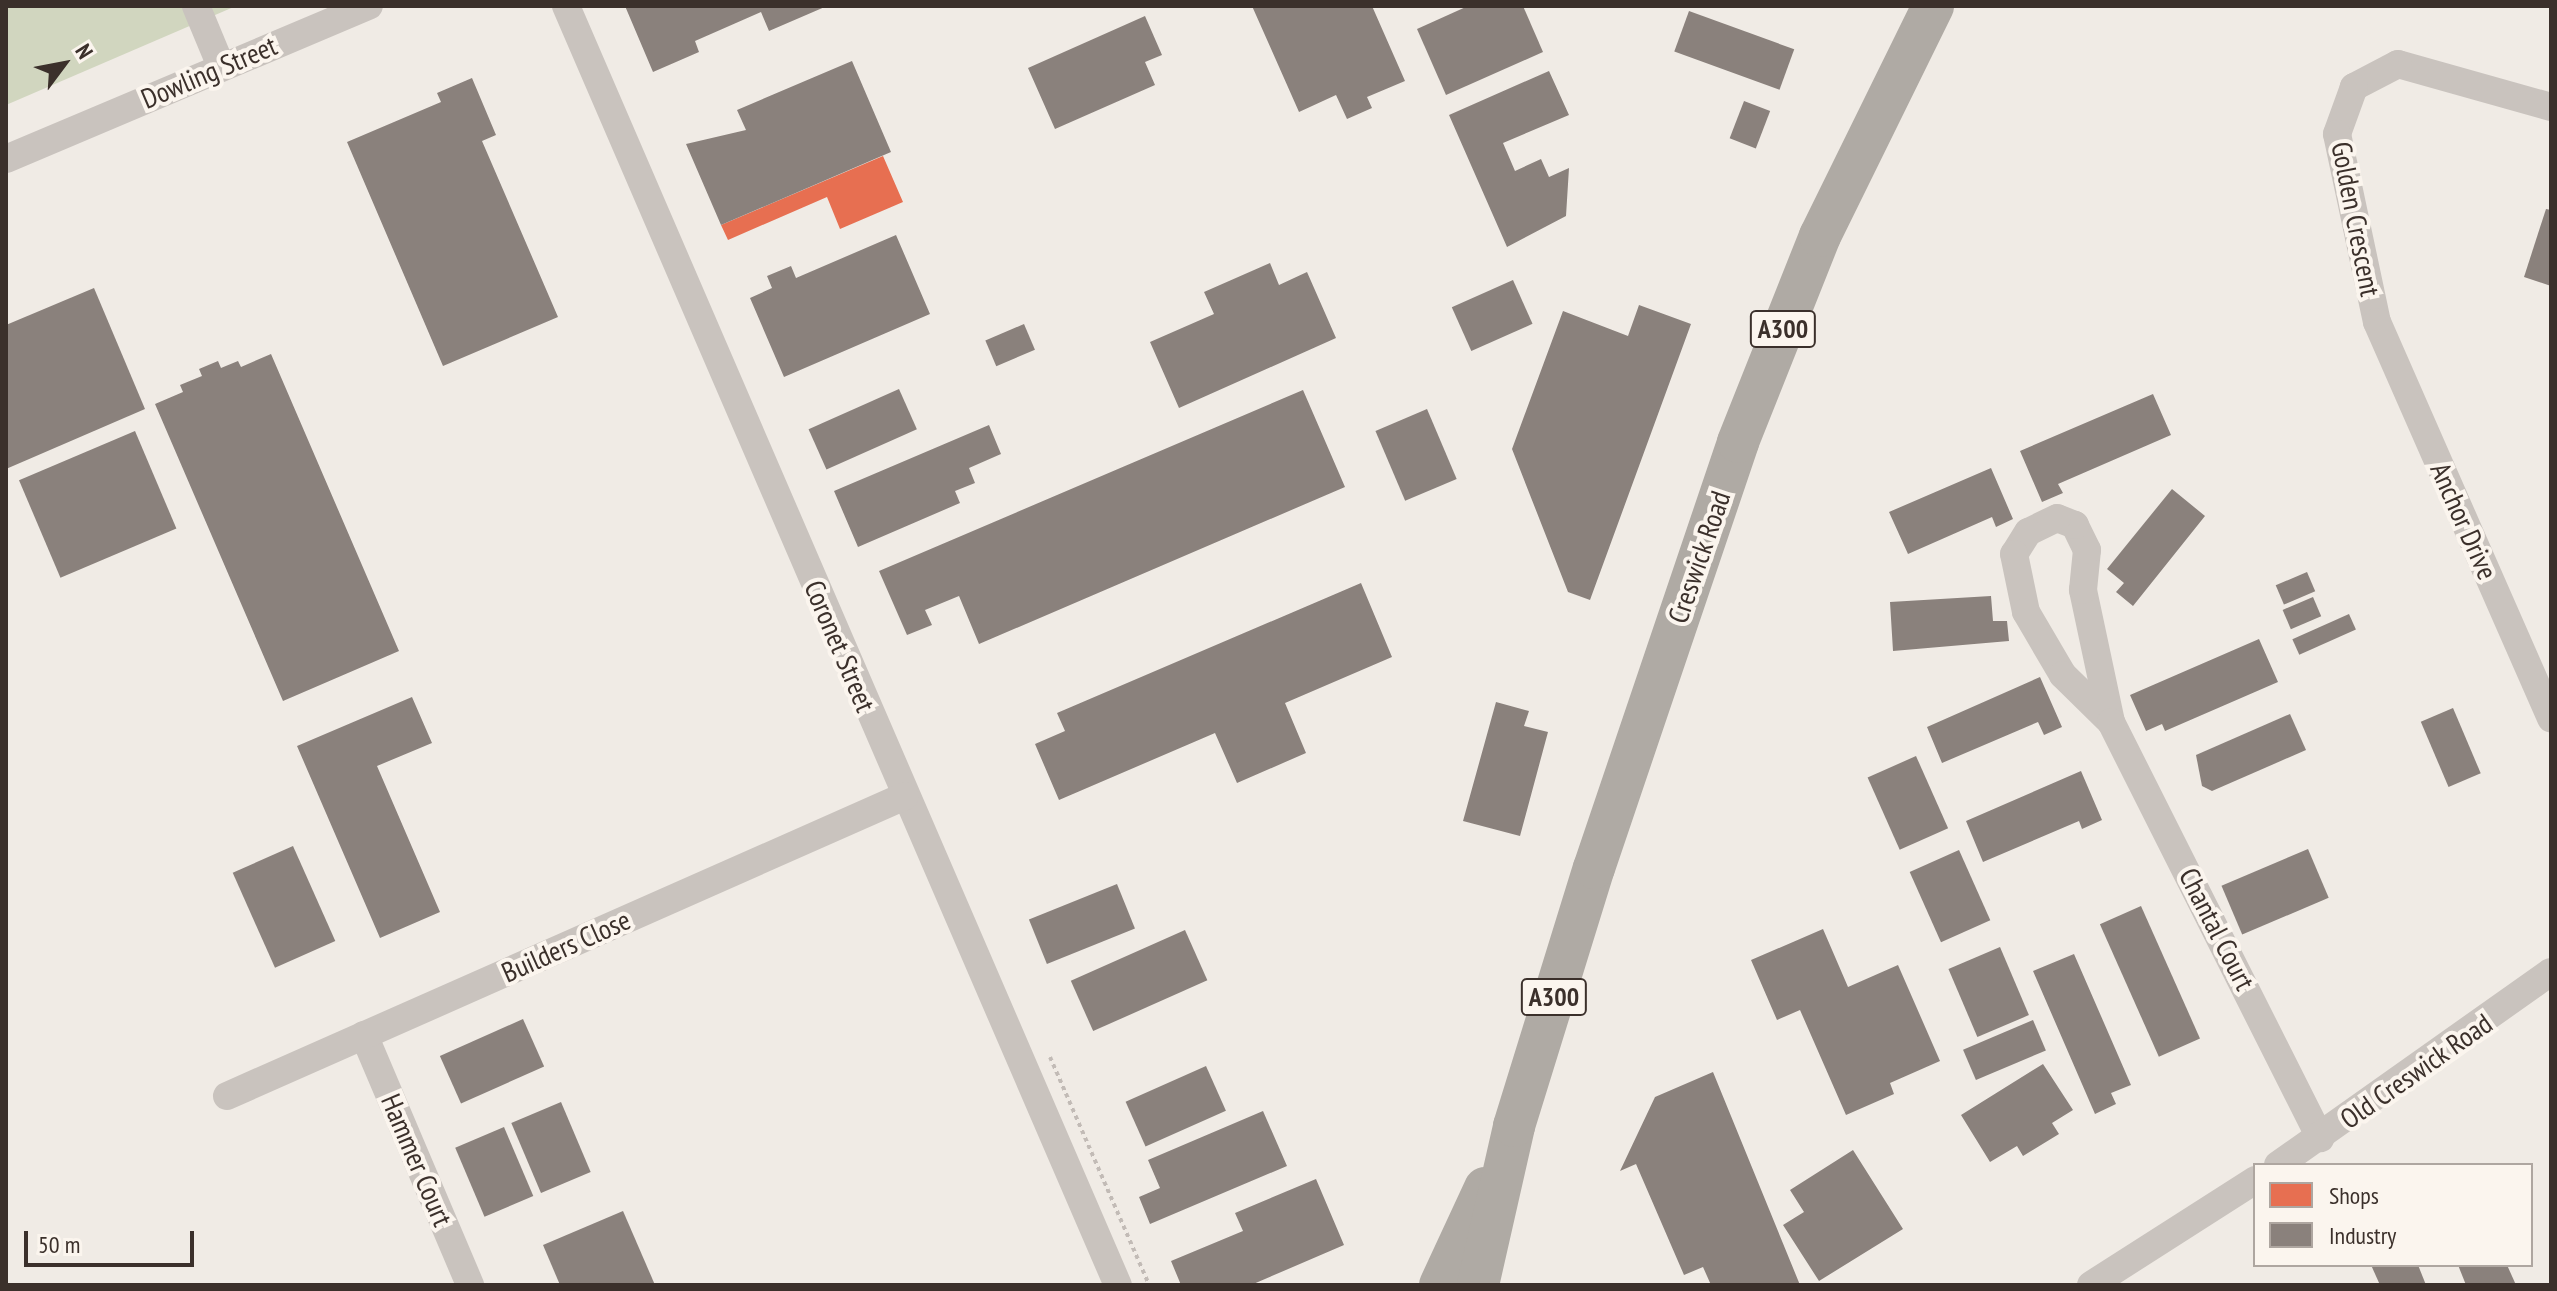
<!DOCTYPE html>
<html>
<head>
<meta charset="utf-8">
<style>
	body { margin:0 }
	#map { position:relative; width:2557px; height:1291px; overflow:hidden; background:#f0ebe5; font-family:"PT Sans Narrow",sans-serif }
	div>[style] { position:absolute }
	.green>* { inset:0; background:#d1d6bf }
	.shops>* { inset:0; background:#e76f51 }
	.industry>* { inset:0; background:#8a817c; transform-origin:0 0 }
	.path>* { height:4px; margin-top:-2px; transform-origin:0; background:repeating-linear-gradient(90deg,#c2bbb6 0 4px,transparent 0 8px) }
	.minor>* { height:28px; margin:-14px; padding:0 14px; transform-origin:14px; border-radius:14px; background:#c9c3be }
	.highway>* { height:42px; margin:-21px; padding:0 21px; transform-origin:21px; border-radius:21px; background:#afaaa4 }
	span { translate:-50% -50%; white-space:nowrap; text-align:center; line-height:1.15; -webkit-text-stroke:8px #fbf5ee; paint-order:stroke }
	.shield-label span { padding:2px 6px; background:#fbf5ee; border:2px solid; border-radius:6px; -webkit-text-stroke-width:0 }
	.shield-label { font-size:26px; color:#3b302b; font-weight:700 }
	.street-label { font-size:28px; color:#3b302b }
	.frame { position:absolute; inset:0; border:8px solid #3b302b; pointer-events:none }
	.legend { position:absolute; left:2253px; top:1163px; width:280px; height:104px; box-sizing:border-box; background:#fbf5ee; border:2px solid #aea6a0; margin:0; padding:10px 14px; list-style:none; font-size:24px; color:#3b302b }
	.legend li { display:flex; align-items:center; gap:16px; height:40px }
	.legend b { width:40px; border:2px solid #aea6a0 }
	.north { position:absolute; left:24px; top:24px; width:80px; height:80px; -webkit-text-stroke:6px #fbf5ee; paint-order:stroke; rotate:58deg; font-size:22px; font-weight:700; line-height:32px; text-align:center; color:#3b302b }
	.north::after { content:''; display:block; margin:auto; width:28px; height:36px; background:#3b302b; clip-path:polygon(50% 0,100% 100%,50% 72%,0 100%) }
	.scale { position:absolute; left:24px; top:1231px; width:170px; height:36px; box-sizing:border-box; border:4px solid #3b302b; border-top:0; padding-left:10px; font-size:24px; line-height:28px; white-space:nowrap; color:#3b302b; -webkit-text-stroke:6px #fbf5ee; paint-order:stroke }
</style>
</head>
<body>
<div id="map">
	<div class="green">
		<div style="clip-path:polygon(6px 6px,236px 6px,6px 105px)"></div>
	</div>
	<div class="shops">
		<div style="clip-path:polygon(883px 156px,903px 202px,840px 229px,827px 197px,728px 240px,721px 225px)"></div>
	</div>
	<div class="industry">
		<div style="clip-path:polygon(625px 6px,827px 6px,769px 31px,761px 12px,695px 41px,699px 52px,653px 72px)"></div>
		<div style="clip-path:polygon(1252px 6px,1372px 6px,1405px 81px,1367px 97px,1372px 108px,1347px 119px,1336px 95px,1299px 112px)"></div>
		<div style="clip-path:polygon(1468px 6px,1523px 6px,1543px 52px,1446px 95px,1417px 29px)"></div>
		<div style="left:1689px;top:11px;width:112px;height:43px;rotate:20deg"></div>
		<div style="clip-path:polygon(1145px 16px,1162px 55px,1145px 62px,1155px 85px,1055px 129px,1028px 68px)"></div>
		<div style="clip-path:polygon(852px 61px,891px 152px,721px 225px,686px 144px,746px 130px,737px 110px)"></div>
		<div style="clip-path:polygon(1549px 71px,1569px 115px,1503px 143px,1515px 171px,1541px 159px,1549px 177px,1569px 168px,1566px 216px,1507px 247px,1449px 115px)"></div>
		<div style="clip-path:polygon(472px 78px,496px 135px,482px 141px,558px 317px,443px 366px,347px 142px,441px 102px,437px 93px)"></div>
		<div style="left:1744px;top:101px;width:28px;height:40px;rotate:21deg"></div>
		<div style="clip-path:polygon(2546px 209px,2551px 210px,2551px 286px,2524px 277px)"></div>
		<div style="clip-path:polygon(896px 235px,930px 314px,784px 377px,750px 298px,772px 288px,767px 276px,791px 266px,796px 278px)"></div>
		<div style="clip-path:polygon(1270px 263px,1279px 285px,1307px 272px,1336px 338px,1179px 408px,1150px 342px,1214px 314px,1204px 292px)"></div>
		<div style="left:1513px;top:280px;width:48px;height:67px;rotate:66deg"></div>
		<div style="clip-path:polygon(94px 288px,145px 409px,6px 469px,6px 325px)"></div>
		<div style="clip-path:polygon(1639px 305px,1691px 324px,1590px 600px,1568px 592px,1512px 449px,1563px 311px,1628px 336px)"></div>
		<div style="left:1024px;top:324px;width:28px;height:42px;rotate:67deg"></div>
		<div style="clip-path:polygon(271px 354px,399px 651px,283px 701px,155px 404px,183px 392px,180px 385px,202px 376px,199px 369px,218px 361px,221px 368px,238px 361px,241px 367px)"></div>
		<div style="left:899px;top:389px;width:44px;height:99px;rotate:66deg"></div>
		<div style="clip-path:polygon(1303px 390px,1345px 487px,979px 644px,959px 596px,925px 610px,932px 625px,907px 635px,879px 571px)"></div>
		<div style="clip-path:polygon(2153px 394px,2171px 435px,2058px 484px,2063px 493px,2042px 502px,2020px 451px)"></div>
		<div style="left:1427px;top:409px;width:76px;height:56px;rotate:67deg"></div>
		<div style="clip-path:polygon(989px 425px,1001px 454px,969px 468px,975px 483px,955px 491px,960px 503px,858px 547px,834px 491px)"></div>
		<div style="left:135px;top:431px;width:106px;height:126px;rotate:67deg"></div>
		<div style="clip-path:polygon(1991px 468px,2013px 519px,1996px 527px,1992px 517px,1908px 554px,1889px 512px)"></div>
		<div style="clip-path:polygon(2172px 489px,2205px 516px,2133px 606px,2116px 592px,2124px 583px,2107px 569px)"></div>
		<div style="left:2307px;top:572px;width:21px;height:34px;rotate:67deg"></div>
		<div style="clip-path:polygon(1361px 583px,1392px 657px,1285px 703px,1306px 753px,1237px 783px,1215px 733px,1059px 800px,1035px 744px,1065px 731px,1057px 713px)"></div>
		<div style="clip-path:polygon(1991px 596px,1993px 621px,2007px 621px,2009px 641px,1893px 651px,1890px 602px)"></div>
		<div style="left:2313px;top:597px;width:21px;height:33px;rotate:67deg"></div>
		<div style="left:2349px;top:614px;width:17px;height:62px;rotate:66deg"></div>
		<div style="clip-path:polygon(2259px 639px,2278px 682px,2165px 731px,2162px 724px,2146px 731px,2130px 695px)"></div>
		<div style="clip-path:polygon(2040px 677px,2062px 727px,2044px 735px,2038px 722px,1942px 763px,1927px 727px)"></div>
		<div style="clip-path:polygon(412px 697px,432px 743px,377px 766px,440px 912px,380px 938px,297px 746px)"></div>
		<div style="clip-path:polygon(1496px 702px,1529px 711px,1524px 726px,1548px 732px,1520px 836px,1463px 821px)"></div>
		<div style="left:2453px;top:708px;width:71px;height:35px;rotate:67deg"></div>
		<div style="clip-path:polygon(2290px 714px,2306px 750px,2212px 791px,2202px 786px,2196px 755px)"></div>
		<div style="left:1916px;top:756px;width:79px;height:53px;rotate:66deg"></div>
		<div style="clip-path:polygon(2081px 771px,2102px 820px,2082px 829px,2079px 821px,1983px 862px,1966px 821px)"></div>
		<div style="left:293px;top:846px;width:104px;height:66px;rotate:66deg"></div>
		<div style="left:2308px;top:849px;width:53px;height:94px;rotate:67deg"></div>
		<div style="left:1959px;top:850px;width:77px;height:54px;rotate:66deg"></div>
		<div style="left:1117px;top:884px;width:48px;height:95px;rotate:68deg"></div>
		<div style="left:2141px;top:906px;width:145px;height:45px;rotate:66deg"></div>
		<div style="clip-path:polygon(1823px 929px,1848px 987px,1898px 965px,1940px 1061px,1890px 1083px,1894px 1094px,1846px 1115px,1800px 1010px,1777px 1020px,1751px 960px)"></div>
		<div style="left:1185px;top:930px;width:55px;height:125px;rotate:66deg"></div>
		<div style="left:2000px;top:947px;width:74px;height:56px;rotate:67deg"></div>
		<div style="clip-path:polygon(2074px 954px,2131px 1085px,2111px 1093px,2116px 1104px,2095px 1114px,2033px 971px)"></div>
		<div style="left:523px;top:1019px;width:52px;height:91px;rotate:66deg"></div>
		<div style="left:2033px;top:1020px;width:33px;height:76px;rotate:67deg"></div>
		<div style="clip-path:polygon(2043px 1064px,2073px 1110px,2052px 1123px,2059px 1134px,2023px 1156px,2017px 1146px,1990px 1162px,1961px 1115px)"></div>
		<div style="left:1206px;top:1066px;width:49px;height:88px;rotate:66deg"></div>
		<div style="clip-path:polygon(1713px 1072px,1800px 1285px,1711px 1285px,1703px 1267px,1684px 1275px,1636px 1164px,1620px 1171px,1655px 1097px)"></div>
		<div style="left:561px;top:1102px;width:76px;height:54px;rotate:67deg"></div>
		<div style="clip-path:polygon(1263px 1111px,1287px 1166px,1150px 1224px,1139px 1197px,1160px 1188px,1148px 1160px)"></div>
		<div style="left:504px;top:1127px;width:75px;height:53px;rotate:67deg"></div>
		<div style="clip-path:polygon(1853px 1150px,1903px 1229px,1819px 1281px,1783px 1225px,1804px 1212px,1790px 1190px)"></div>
		<div style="clip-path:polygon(1316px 1179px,1344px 1245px,1251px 1285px,1181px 1285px,1171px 1261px,1243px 1231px,1235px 1213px)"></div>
		<div style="clip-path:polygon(623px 1211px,655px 1285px,560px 1285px,543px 1245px)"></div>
		<div style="clip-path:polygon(2371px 1265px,2418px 1265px,2426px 1285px,2380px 1285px)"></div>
		<div style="clip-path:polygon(2458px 1265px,2507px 1265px,2516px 1285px,2466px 1285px)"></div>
	</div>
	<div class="path">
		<div style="left:1050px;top:1057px;width:249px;rotate:66.5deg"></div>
	</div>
	<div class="minor">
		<div style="left:196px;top:6px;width:65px;rotate:67.4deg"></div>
		<div style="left:566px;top:6px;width:1393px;rotate:66.66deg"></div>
		<div style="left:2551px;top:107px;width:159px;rotate:-164.3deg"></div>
		<div style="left:2398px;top:64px;width:50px;rotate:152.4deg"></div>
		<div style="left:2354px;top:87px;width:50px;rotate:109.9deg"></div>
		<div style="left:2337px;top:134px;width:192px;rotate:78deg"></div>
		<div style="left:2377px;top:322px;width:433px;rotate:66.3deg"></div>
		<div style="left:6px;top:159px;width:394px;rotate:-22.9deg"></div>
		<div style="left:2111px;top:722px;width:135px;rotate:-102deg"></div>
		<div style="left:2083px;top:590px;width:40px;rotate:-84.3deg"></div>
		<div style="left:2087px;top:550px;width:28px;rotate:-116deg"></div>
		<div style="left:2075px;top:525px;width:19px;rotate:-159deg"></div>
		<div style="left:2057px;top:518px;width:32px;rotate:154deg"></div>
		<div style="left:2028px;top:532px;width:26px;rotate:122deg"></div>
		<div style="left:2014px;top:554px;width:59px;rotate:78.3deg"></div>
		<div style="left:2026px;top:612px;width:73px;rotate:59.6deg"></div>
		<div style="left:2063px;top:675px;width:67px;rotate:44.4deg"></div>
		<div style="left:2111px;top:722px;width:466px;rotate:63.3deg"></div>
		<div style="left:364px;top:1035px;width:272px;rotate:67deg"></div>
		<div style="left:227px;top:1096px;width:741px;rotate:-23.87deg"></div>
		<div style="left:2278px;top:1165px;width:334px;rotate:-35.3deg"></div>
		<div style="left:2091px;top:1285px;width:195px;rotate:-32.6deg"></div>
	</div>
	<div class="highway">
		<div style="left:1440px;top:1285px;width:107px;rotate:-65.1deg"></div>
		<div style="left:1478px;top:1285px;width:163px;rotate:-77.2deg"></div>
		<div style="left:1514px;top:1126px;width:270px;rotate:-72.8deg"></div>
		<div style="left:1594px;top:868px;width:450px;rotate:-71.3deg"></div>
		<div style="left:1738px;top:442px;width:222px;rotate:-68.3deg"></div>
		<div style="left:1820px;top:236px;width:256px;rotate:-63.8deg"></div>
	</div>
	<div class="shield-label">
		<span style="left:1783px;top:329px">A300</span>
		<span style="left:1554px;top:997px">A300</span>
	</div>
	<div class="street-label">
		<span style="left:209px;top:72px;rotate:-23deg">Dowling Street</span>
		<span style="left:2356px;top:219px;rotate:79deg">Golden Crescent</span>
		<span style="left:2464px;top:521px;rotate:66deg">Anchor Drive</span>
		<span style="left:1699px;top:557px;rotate:-71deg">Creswick Road</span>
		<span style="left:840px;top:646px;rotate:67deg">Coronet Street</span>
		<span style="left:2217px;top:929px;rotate:63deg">Chantal Court</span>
		<span style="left:566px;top:946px;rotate:-24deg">Builders Close</span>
		<span style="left:2416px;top:1071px;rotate:-35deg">Old Creswick Road</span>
		<span style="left:417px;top:1160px;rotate:67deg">Hammer Court</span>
	</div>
	<div class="frame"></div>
	<ul class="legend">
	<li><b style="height:22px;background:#e76f51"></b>Shops</li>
	<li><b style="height:22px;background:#8a817c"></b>Industry</li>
	</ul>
	<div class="north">N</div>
	<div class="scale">50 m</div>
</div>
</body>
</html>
